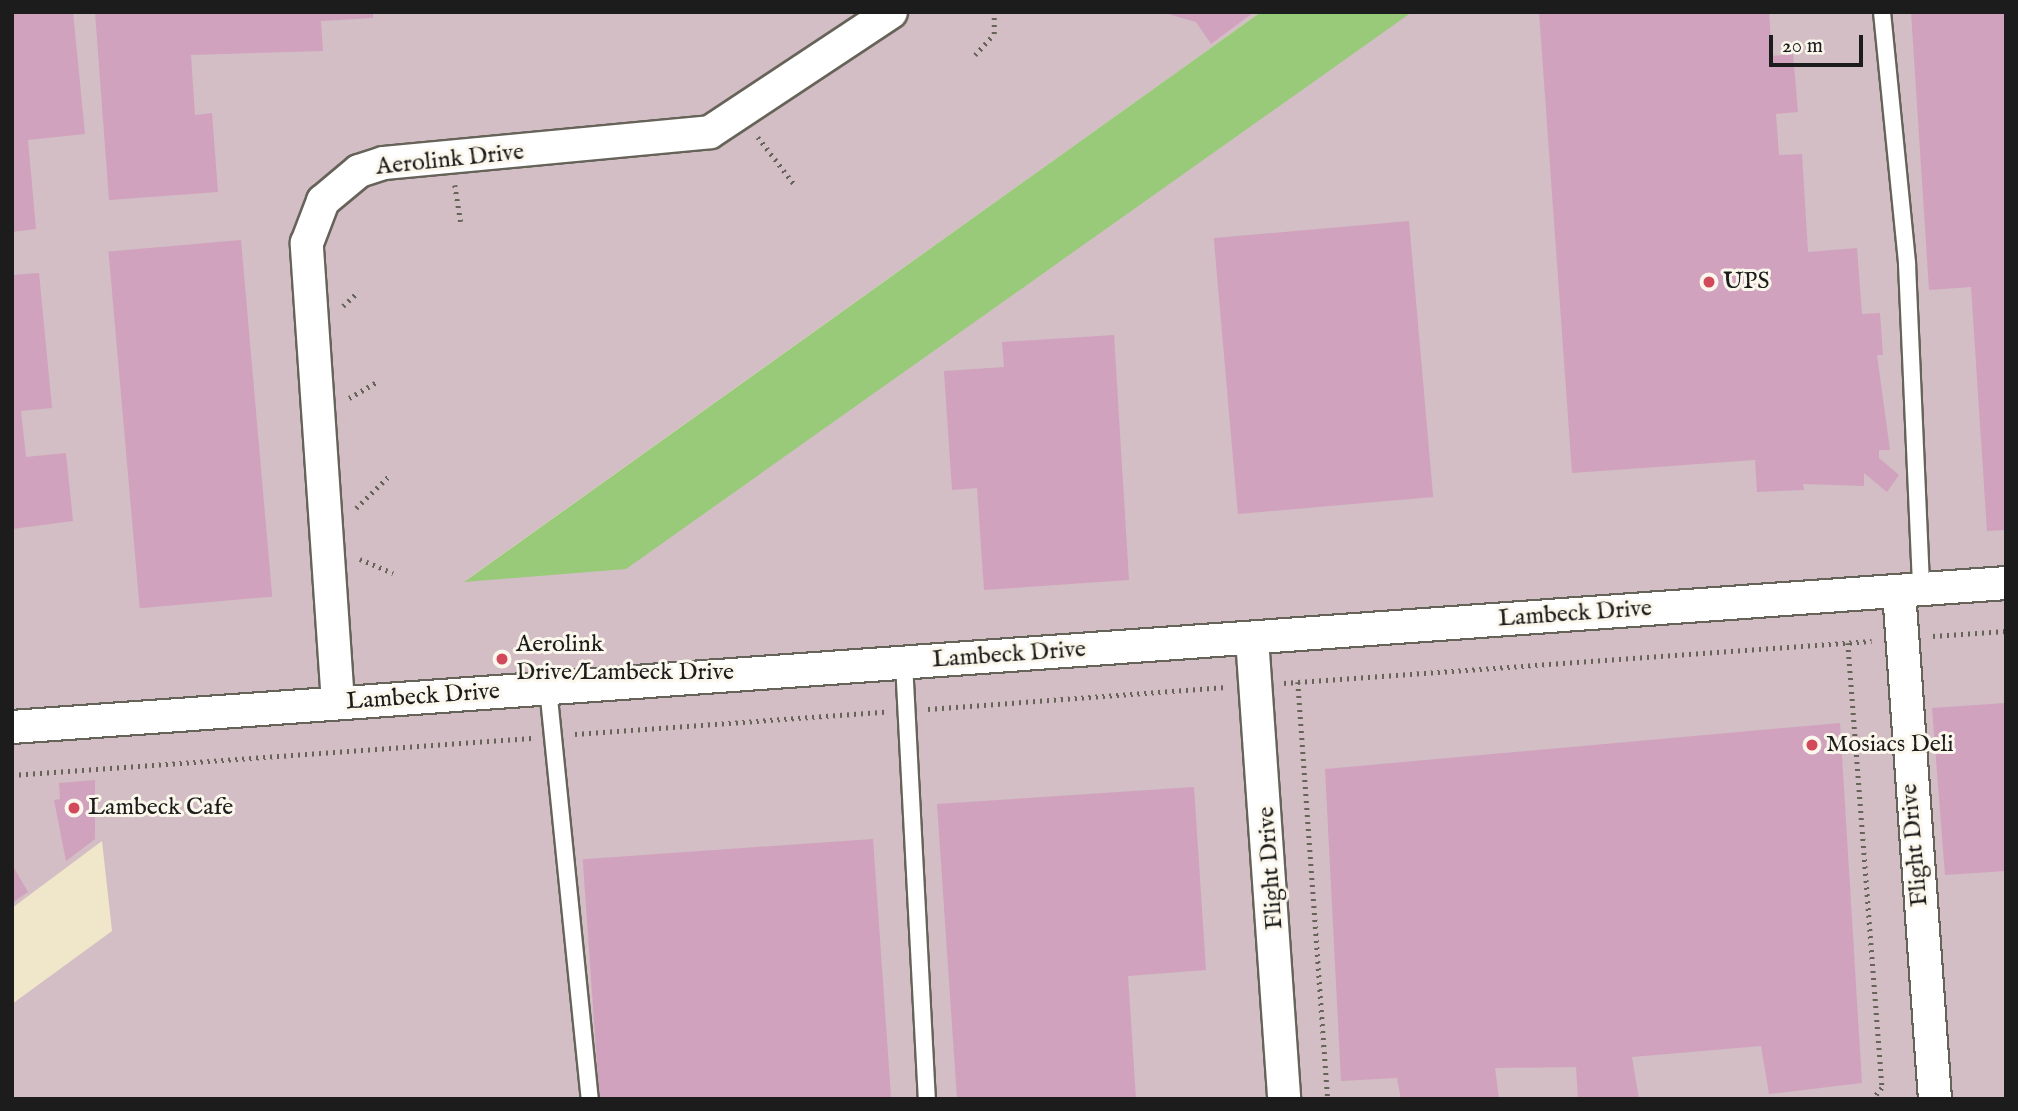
<!DOCTYPE html>
<html>
<head>
<meta charset="utf-8">
<style>
	body { margin:0 }
	#map { position:relative; width:2018px; height:1111px; overflow:hidden; background:#f0e6ca; font-family:"IM FELL English",serif }
	div>[style] { position:absolute }
	.industrial>* { inset:0; background:#d2bec4 }
	.green>* { inset:0; background:#98ca79 }
	.building>* { inset:0; background:#d1a2bd; transform-origin:0 0 }
	.path>* { height:4.5px; margin-top:-2.25px; transform-origin:0; background:repeating-linear-gradient(90deg,#666359 0 2px,transparent 0 7px) }
	.roads { filter:drop-shadow(2px 0 #666359) drop-shadow(-2px 0 #666359) drop-shadow(0 2px #666359) drop-shadow(0 -2px #666359) }
	.service>* { height:16px; margin:-8px; padding:0 8px; transform-origin:8px; border-radius:8px; background:#fff }
	.minor>* { height:32px; margin:-16px; padding:0 16px; transform-origin:16px; border-radius:16px; background:#fff }
	.dots>* { width:19px; height:19px; translate:-50% -50%; box-sizing:border-box; border:4px solid #fbf7ec; border-radius:50% }
	span { translate:-50% -50%; white-space:nowrap; text-align:center; line-height:1.15; -webkit-text-stroke:6px #fbf7ec; paint-order:stroke }
	.street-label { font-size:24px; color:#1c1c1c }
	.poi-label { font-size:24px; color:#1c1c1c }
	.left { translate:0 -50%; text-align:left }
	.frame { position:absolute; inset:0; border:14px solid #1c1c1c; pointer-events:none }
	.scale { position:absolute; left:1769px; top:35px; width:94px; height:32px; box-sizing:border-box; border:4px solid #1c1c1c; border-top:0; padding-left:9px; font-size:21px; line-height:24px; white-space:nowrap; color:#1c1c1c; -webkit-text-stroke:5px #fbf7ec; paint-order:stroke }
</style>
</head>
<body>
<div id="map">
	<div class="industrial">
		<div style="clip-path:polygon(12px 12px,1261px 12px,465px 581px,1411px 12px,2006px 12px,2006px 1099px,12px 1099px,12px 1004px,112px 931px,102px 841px,12px 908px)"></div>
	</div>
	<div class="green">
		<div style="clip-path:polygon(1261px 12px,1412px 12px,626px 569px,464px 582px)"></div>
	</div>
	<div class="building">
		<div style="clip-path:polygon(12px 12px,73px 12px,85px 134px,28px 140px,36px 229px,12px 232px)"></div>
		<div style="clip-path:polygon(95px 12px,373px 12px,373px 18px,321px 21px,323px 51px,191px 55px,195px 115px,212px 113px,218px 192px,109px 200px)"></div>
		<div style="clip-path:polygon(1161px 12px,1254px 12px,1211px 44px,1196px 22px)"></div>
		<div style="clip-path:polygon(1539px 12px,1769px 12px,1772px 56px,1793px 54px,1798px 112px,1776px 114px,1779px 155px,1802px 154px,1808px 252px,1857px 248px,1862px 314px,1880px 313px,1883px 355px,1877px 355px,1890px 450px,1879px 450px,1879px 458px,1899px 475px,1887px 492px,1864px 473px,1864px 486px,1803px 484px,1804px 490px,1757px 492px,1755px 460px,1572px 473px)"></div>
		<div style="clip-path:polygon(1911px 12px,2006px 12px,2006px 530px,1987px 531px,1971px 287px,1929px 290px)"></div>
		<div style="left:1409px;top:221px;width:277px;height:196px;rotate:85deg"></div>
		<div style="left:241px;top:240px;width:358px;height:133px;rotate:85deg"></div>
		<div style="clip-path:polygon(39px 273px,52px 408px,21px 411px,26px 457px,66px 453px,73px 521px,12px 529px,12px 275px)"></div>
		<div style="clip-path:polygon(1114px 335px,1129px 580px,984px 590px,977px 488px,952px 490px,944px 371px,1004px 367px,1002px 342px)"></div>
		<div style="clip-path:polygon(2006px 703px,2006px 871px,1945px 875px,1932px 708px)"></div>
		<div style="clip-path:polygon(1840px 723px,1862px 1083px,1769px 1094px,1761px 1046px,1632px 1057px,1639px 1099px,1578px 1099px,1576px 1067px,1495px 1068px,1499px 1099px,1401px 1099px,1397px 1078px,1341px 1081px,1325px 769px)"></div>
		<div style="clip-path:polygon(95px 780px,95px 839px,66px 861px,54px 800px,60px 799px,59px 783px)"></div>
		<div style="clip-path:polygon(1194px 787px,1206px 970px,1128px 976px,1136px 1099px,957px 1099px,937px 804px)"></div>
		<div style="left:873px;top:839px;width:261px;height:291px;rotate:86deg"></div>
		<div style="clip-path:polygon(12px 865px,28px 892px,12px 903px)"></div>
	</div>
	<div class="path">
		<div style="left:975px;top:55px;width:28px;rotate:-48deg"></div>
		<div style="left:994px;top:34px;width:22px;rotate:-90deg"></div>
		<div style="left:758px;top:137px;width:61px;rotate:52.4deg"></div>
		<div style="left:455px;top:185px;width:37px;rotate:81deg"></div>
		<div style="left:343px;top:306px;width:21px;rotate:-43deg"></div>
		<div style="left:349px;top:398px;width:32px;rotate:-30deg"></div>
		<div style="left:356px;top:508px;width:45px;rotate:-44.1deg"></div>
		<div style="left:360px;top:559px;width:36px;rotate:23deg"></div>
		<div style="left:1933px;top:636px;width:73px;rotate:-3.9deg"></div>
		<div style="left:1848px;top:643px;width:446px;rotate:85.6deg"></div>
		<div style="left:1882px;top:1088px;width:14px;rotate:129deg"></div>
		<div style="left:1298px;top:682px;width:418px;rotate:85.9deg"></div>
		<div style="left:1284px;top:683px;width:589px;rotate:-4.09deg"></div>
		<div style="left:928px;top:709px;width:299px;rotate:-4.2deg"></div>
		<div style="left:575px;top:734px;width:310px;rotate:-4.1deg"></div>
		<div style="left:12px;top:775px;width:521px;rotate:-4.07deg"></div>
	</div>
	<div class="roads">
		<div class="service">
			<div style="left:1882px;top:12px;width:253px;rotate:84.3deg"></div>
			<div style="left:1907px;top:264px;width:325px;rotate:87.5deg"></div>
			<div style="left:904px;top:663px;width:437px;rotate:87deg"></div>
			<div style="left:548px;top:688px;width:413px;rotate:84.2deg"></div>
		</div>
		<div class="minor">
			<div style="left:1899px;top:591px;width:509px;rotate:85.95deg"></div>
			<div style="left:1252px;top:638px;width:462px;rotate:86deg"></div>
			<div style="left:338px;top:703px;width:461px;rotate:-93.9deg"></div>
			<div style="left:307px;top:243px;width:45px;rotate:-69.1deg"></div>
			<div style="left:323px;top:201px;width:47px;rotate:-39.8deg"></div>
			<div style="left:359px;top:171px;width:26px;rotate:-18deg"></div>
			<div style="left:384px;top:163px;width:327px;rotate:-5.4deg"></div>
			<div style="left:710px;top:132px;width:217px;rotate:-33.5deg"></div>
			<div style="left:12px;top:727px;width:1999px;rotate:-4.13deg"></div>
		</div>
	</div>
	<div class="dots">
		<div style="left:1709px;top:282px;background:#d1495b"></div>
		<div style="left:502px;top:659px;background:#d1495b"></div>
		<div style="left:1812px;top:745px;background:#d1495b"></div>
		<div style="left:74px;top:808px;background:#d1495b"></div>
	</div>
	<div class="street-label">
		<span style="left:450px;top:160px;rotate:-6deg">Aerolink Drive</span>
		<span style="left:1575px;top:614px;rotate:-4deg">Lambeck Drive</span>
		<span style="left:1009px;top:655px;rotate:-4deg">Lambeck Drive</span>
		<span style="left:423px;top:697px;rotate:-4deg">Lambeck Drive</span>
		<span style="left:1915px;top:845px;rotate:-95deg">Flight Drive</span>
		<span style="left:1271px;top:868px;rotate:-94deg">Flight Drive</span>
	</div>
	<div class="poi-label">
		<span class="left" style="left:1723px;top:282px">UPS</span>
		<span class="left" style="left:516px;top:659px">Aerolink<br>Drive/Lambeck Drive</span>
		<span class="left" style="left:1826px;top:745px">Mosiacs Deli</span>
		<span class="left" style="left:88px;top:808px">Lambeck Cafe</span>
	</div>
	<div class="frame"></div>
	<div class="scale">20 m</div>
</div>
</body>
</html>
